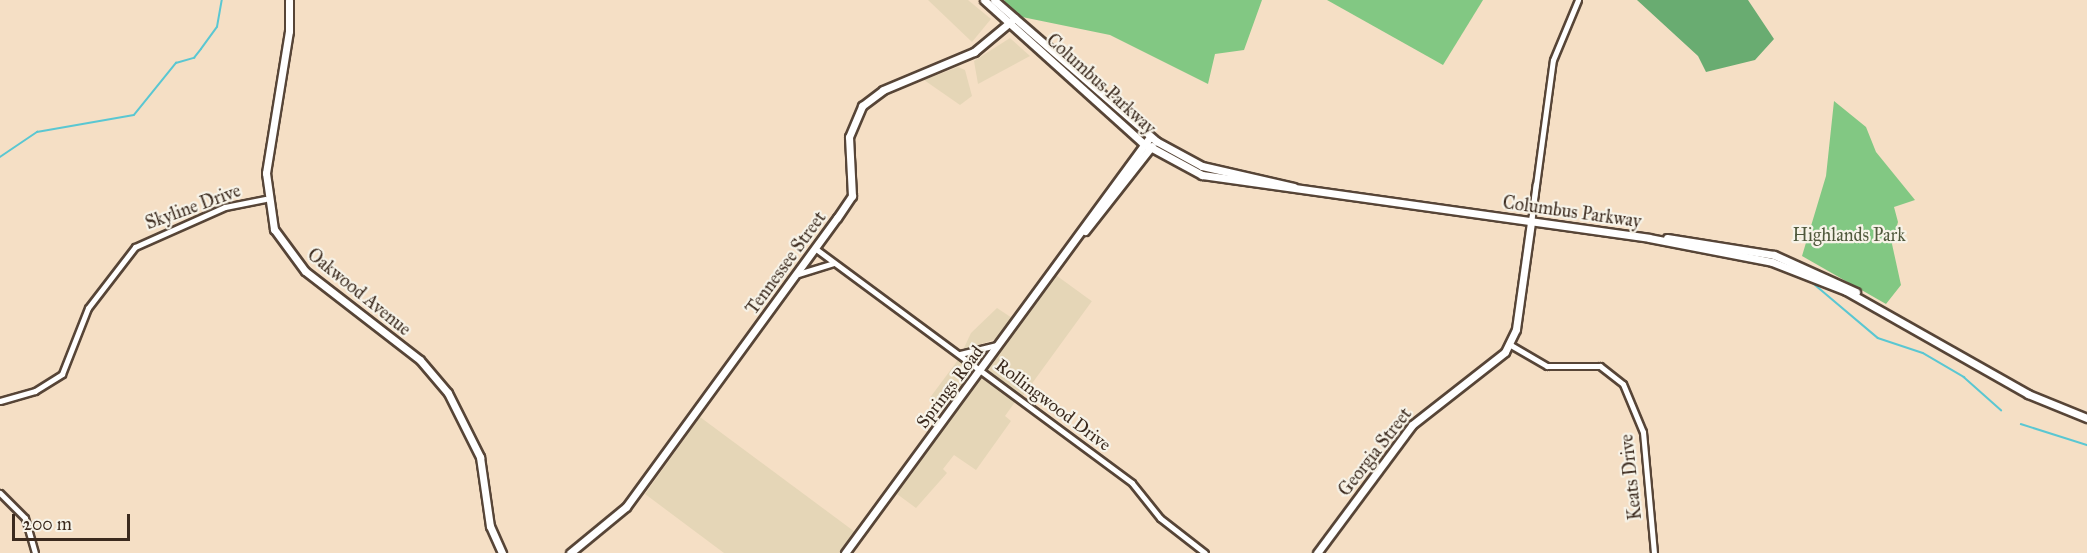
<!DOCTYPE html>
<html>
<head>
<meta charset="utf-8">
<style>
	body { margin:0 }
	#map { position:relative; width:2087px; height:553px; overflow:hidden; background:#f5dfc5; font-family:"IM FELL Great Primer",serif }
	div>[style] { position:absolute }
	.built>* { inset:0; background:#e5d6b7; transform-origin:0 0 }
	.green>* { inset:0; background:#82c883 }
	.forest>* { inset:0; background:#69ac71 }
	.stream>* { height:1.5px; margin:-0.75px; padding:0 0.75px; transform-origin:0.75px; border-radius:0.75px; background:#5ac7d2 }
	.roads { filter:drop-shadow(2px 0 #574537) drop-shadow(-2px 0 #574537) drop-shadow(0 2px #574537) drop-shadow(0 -2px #574537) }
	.minor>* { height:5px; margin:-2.5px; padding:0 2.5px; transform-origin:2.5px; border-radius:2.5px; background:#fff }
	.major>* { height:7px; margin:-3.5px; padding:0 3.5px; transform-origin:3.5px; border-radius:3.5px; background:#fff }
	span { translate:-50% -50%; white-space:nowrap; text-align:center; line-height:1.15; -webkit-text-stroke:4.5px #f7f3e8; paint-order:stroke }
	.street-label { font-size:18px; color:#3b2a1e }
	.park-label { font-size:18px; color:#50593c }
	.scale { position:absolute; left:12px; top:514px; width:118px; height:27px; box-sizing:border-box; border:3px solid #3b2a1e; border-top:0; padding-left:8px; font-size:18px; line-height:21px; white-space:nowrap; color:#3b2a1e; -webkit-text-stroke:4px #f7f3e8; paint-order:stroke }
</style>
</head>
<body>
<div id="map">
	<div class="built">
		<div style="clip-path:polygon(928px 0,968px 0,991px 19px,972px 42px)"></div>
		<div style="clip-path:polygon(1010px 38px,1030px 56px,978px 84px,974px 61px)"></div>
		<div style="clip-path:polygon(958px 67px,965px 70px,972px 96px,960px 105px,924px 80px)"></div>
		<div style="left:1053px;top:273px;width:48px;height:121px;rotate:36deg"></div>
		<div style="clip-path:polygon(997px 308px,1012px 318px,996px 339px,963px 350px,971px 333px)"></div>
		<div style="clip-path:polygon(958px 360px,1015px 402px,1005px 416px,1011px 421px,976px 470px,954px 455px,943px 469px,947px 473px,916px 508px,897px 494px,952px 417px,929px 399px)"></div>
		<div style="clip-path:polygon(700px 417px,855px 532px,839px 553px,724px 553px,645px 494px)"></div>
	</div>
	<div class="green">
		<div style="clip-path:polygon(1004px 0,1262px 0,1244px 50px,1215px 54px,1208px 84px,1110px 35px,1012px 15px)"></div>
		<div style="clip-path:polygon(1327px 0,1483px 0,1443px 65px)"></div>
		<div style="clip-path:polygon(1834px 101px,1866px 127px,1876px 152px,1915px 200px,1894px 207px,1898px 222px,1892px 244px,1901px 285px,1886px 304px,1802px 256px,1826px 176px)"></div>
	</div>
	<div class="forest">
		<div style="clip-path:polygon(1637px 0,1748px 0,1774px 39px,1755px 60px,1706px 72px,1698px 56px)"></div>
	</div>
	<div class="stream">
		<div style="left:0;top:157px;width:45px;rotate:-34deg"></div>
		<div style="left:37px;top:132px;width:98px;rotate:-9.9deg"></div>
		<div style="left:134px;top:115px;width:67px;rotate:-51.1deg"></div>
		<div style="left:176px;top:63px;width:19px;rotate:-16deg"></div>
		<div style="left:194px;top:58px;width:11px;rotate:-52deg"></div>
		<div style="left:201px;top:49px;width:27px;rotate:-54deg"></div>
		<div style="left:217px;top:27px;width:27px;rotate:-80deg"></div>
		<div style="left:1813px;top:283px;width:85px;rotate:40.2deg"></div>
		<div style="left:1878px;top:338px;width:47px;rotate:18.4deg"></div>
		<div style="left:1923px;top:353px;width:48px;rotate:30.3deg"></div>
		<div style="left:1964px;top:377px;width:50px;rotate:41.7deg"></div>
		<div style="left:2021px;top:424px;width:69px;rotate:17.7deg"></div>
	</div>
	<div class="roads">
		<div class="minor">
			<div style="left:1531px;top:222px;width:163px;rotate:-82.3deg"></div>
			<div style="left:1553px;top:60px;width:65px;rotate:-67.4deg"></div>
			<div style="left:1531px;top:222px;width:38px;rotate:-83deg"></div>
			<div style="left:816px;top:249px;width:393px;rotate:36.5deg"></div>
			<div style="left:1132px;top:483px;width:45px;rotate:51.3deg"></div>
			<div style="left:1160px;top:518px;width:57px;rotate:37.9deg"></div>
			<div style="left:798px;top:274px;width:37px;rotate:-17deg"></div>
			<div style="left:1509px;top:344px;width:44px;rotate:30.1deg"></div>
			<div style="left:1547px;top:366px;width:53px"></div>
			<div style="left:1600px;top:366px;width:29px;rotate:38deg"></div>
			<div style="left:1623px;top:384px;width:52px;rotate:67.4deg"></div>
			<div style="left:1643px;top:432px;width:121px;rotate:84.8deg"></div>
			<div style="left:960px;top:354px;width:38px;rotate:-14deg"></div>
			<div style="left:0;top:401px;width:36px;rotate:-16deg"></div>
			<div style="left:35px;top:391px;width:32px;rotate:-32deg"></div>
			<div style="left:62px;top:374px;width:71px;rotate:-68.5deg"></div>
			<div style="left:88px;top:308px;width:77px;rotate:-52.4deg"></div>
			<div style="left:135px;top:247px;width:98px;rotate:-24deg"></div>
			<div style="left:225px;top:207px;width:41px;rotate:-11.3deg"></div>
			<div style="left:0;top:493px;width:35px;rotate:45deg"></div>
			<div style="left:25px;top:518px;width:36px;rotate:74deg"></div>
		</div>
		<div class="major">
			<div style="left:289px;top:0;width:31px;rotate:90deg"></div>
			<div style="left:289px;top:31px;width:144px;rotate:99.2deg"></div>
			<div style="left:266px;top:173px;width:57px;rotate:81.9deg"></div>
			<div style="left:274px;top:229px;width:52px;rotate:53.6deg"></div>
			<div style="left:305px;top:271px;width:145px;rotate:37.7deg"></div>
			<div style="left:420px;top:360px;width:43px;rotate:49.7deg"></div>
			<div style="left:448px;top:393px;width:72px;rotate:63.4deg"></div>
			<div style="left:480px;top:457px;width:70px;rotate:81.8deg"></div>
			<div style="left:490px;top:526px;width:30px;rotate:66deg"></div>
			<div style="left:984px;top:0;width:214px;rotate:42deg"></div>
			<div style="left:1143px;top:143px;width:67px;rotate:28.5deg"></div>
			<div style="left:1202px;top:175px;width:451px;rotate:8deg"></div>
			<div style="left:1649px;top:238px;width:125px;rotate:11deg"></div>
			<div style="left:1772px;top:262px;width:79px;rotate:21.4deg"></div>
			<div style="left:1846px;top:291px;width:209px;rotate:29.5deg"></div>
			<div style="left:2028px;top:394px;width:64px;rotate:22.1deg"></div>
			<div style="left:994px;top:0;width:215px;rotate:41deg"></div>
			<div style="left:1156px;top:141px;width:52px;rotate:28.5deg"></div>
			<div style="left:1202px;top:166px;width:94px;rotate:12.9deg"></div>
			<div style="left:1085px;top:231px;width:108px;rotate:-51.8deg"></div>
			<div style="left:1667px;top:238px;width:108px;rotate:9deg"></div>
			<div style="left:1774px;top:255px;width:90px;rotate:24.3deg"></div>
			<div style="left:570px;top:553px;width:72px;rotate:-39.4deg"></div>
			<div style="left:626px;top:507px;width:358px;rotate:-53.9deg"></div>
			<div style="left:837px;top:218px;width:27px;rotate:-56deg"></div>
			<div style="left:852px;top:196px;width:59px;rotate:-92.9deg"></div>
			<div style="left:849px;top:137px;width:34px;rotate:-67deg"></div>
			<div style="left:862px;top:106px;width:26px;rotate:-37deg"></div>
			<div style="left:883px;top:90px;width:99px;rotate:-22.7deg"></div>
			<div style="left:974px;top:52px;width:53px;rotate:-39.7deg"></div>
			<div style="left:845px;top:553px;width:516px;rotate:-53.75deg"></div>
			<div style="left:1317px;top:553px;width:159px;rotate:-53.4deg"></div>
			<div style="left:1412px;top:425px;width:118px;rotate:-38.1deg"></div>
			<div style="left:1505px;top:352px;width:25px;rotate:-64deg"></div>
			<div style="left:1516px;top:329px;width:108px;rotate:-82deg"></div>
		</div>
	</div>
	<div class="street-label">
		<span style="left:1101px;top:84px;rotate:42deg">Columbus Parkway</span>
		<span style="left:193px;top:207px;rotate:-20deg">Skyline Drive</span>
		<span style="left:1572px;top:212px;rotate:8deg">Columbus Parkway</span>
		<span style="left:786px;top:263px;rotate:-54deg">Tennessee Street</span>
		<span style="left:359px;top:292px;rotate:39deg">Oakwood Avenue</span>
		<span style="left:950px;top:387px;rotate:-53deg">Springs Road</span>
		<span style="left:1053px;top:405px;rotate:37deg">Rollingwood Drive</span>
		<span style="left:1375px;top:452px;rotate:-52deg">Georgia Street</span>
		<span style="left:1631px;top:477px;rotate:-96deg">Keats Drive</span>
	</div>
	<div class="park-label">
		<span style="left:1849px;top:235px">Highlands Park</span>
	</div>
	<div class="scale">200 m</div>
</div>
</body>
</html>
